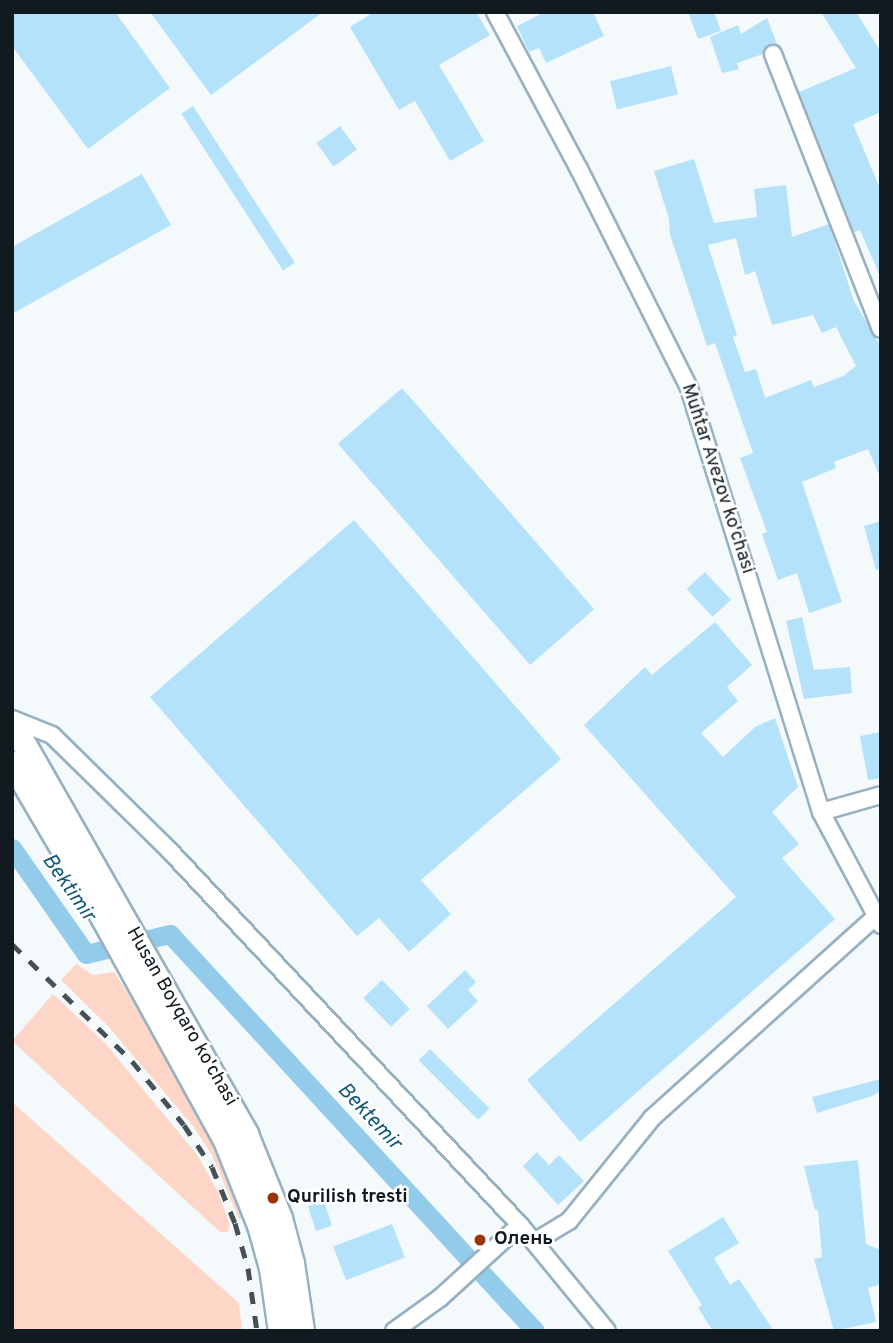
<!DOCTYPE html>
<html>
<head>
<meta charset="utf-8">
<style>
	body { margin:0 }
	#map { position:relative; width:893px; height:1343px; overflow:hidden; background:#f4f9fc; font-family:Overpass,sans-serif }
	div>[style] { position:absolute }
	.green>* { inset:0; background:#fdd6c8 }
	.canal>* { height:19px; margin:-9.5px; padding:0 9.5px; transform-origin:9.5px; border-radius:9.5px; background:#92ccea }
	.building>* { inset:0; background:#b4e2fb; transform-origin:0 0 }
	.roads { filter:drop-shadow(2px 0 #97b1c0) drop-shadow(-2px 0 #97b1c0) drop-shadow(0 2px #97b1c0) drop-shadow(0 -2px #97b1c0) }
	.street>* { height:16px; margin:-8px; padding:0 8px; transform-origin:8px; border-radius:8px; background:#fff }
	.secondary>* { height:23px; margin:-11.5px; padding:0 11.5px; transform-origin:11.5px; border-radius:11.5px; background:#fff }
	.rail>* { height:5px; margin-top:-2.5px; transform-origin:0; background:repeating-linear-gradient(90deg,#475055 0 12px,transparent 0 24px) }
	.dots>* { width:19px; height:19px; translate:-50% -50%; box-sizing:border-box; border:4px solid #fff; border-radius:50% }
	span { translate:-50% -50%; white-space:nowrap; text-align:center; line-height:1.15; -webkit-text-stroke:5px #fff; paint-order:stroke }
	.street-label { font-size:19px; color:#101a1f }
	.poi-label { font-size:19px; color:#101a1f; font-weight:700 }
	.left { translate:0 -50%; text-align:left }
	.water-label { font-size:21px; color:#105a78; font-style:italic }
	.frame { position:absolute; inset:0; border:14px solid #101a1f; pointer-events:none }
</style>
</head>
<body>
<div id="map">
	<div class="green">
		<div style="clip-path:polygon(76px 964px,93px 975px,114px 972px,129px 995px,218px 1152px,244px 1217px,239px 1219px,212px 1155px,193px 1126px,108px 1026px,61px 980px)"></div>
		<div style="clip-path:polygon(53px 994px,105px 1043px,198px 1156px,218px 1192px,230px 1226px,227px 1232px,220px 1232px,12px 1041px)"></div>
		<div style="clip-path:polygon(12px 1102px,239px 1303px,242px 1331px,12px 1331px)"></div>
	</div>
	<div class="canal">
		<div style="left:12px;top:848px;width:129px;rotate:55.1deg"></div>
		<div style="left:86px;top:954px;width:86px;rotate:-13.4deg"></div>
		<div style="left:170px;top:934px;width:539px;rotate:47.4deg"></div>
	</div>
	<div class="building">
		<div style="clip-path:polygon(12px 12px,115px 12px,170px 88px,88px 149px,12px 46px)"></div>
		<div style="clip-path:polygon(150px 12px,323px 12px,211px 95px)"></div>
		<div style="clip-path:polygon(374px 12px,476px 12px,490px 35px,439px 65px,484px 141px,450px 161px,415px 101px,399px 110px,350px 27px)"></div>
		<div style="clip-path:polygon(545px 12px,593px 12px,604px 36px,546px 63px,539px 48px,529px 52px,517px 26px)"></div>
		<div style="clip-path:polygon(688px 12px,714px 12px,721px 31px,698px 39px)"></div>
		<div style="clip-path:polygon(821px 12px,856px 12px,881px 52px,881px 112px,853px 124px,881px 191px,881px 278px,860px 230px,854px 232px,799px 92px,856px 68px)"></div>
		<div style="clip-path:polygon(767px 18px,777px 44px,769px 45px,763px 54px,737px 63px,739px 69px,722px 73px,710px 37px,738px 25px,741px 34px)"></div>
		<div style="left:671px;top:66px;width:29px;height:63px;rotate:76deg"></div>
		<div style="left:193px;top:106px;width:187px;height:14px;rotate:57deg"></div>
		<div style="left:340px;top:126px;width:29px;height:29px;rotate:54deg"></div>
		<div style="clip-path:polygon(evenodd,694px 159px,714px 223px,757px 217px,754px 189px,786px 185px,792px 237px,829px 224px,854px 301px,881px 347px,881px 479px,868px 449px,834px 462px,836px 468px,802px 482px,842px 602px,809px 613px,797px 573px,778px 580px,762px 534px,767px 532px,740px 458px,753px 453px,715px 343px,707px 346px,670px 235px,669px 219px,654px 171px,694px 159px,736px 238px,745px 275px,755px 271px,772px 325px,813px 315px,822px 333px,836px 327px,856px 366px,843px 376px,814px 387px,811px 380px,765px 398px,756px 369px,745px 372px,733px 337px,737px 335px,708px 245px,736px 238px)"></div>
		<div style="clip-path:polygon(142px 174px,171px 225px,12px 314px,12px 247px)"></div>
		<div style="left:402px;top:388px;width:293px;height:85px;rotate:49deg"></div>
		<div style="clip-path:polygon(354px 520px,561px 759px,421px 880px,451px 914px,409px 952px,379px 918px,357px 936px,150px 697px)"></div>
		<div style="clip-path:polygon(881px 521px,881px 569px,876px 570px,864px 526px)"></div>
		<div style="left:705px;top:572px;width:38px;height:25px;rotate:47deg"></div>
		<div style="clip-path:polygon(802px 617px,814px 670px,850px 667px,852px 693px,804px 699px,786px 621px)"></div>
		<div style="clip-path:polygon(715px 622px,752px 665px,727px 687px,738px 701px,701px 733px,723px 757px,755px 727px,775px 718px,798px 787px,772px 812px,799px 844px,782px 858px,835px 919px,580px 1142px,527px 1080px,736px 897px,584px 725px,645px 667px,652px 675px)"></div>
		<div style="clip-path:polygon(881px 732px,881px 778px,868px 780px,860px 736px)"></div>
		<div style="clip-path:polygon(465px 970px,476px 982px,468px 990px,478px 1001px,448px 1029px,427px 1006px)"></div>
		<div style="left:382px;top:980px;width:40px;height:26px;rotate:46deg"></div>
		<div style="left:430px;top:1049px;width:84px;height:16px;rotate:45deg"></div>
		<div style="clip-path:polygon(881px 1079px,881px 1091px,872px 1096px,817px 1113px,812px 1097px)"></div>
		<div style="clip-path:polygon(537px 1152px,549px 1165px,559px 1155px,584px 1181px,558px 1205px,523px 1166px)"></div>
		<div style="clip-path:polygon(858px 1160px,866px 1244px,881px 1250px,881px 1284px,868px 1288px,876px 1322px,834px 1331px,814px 1259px,822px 1257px,818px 1210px,815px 1210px,804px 1166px)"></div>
		<div style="left:324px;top:1201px;width:26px;height:17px;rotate:72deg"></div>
		<div style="clip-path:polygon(723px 1217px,739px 1243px,714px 1258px,730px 1285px,739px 1279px,774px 1331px,713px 1331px,698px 1308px,702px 1305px,668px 1251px)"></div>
		<div style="left:392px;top:1224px;width:36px;height:63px;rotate:69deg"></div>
	</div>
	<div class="roads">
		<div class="street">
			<div style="left:495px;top:12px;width:178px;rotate:61.9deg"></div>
			<div style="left:579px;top:169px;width:245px;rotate:63.3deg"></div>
			<div style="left:689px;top:388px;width:444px;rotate:72.7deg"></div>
			<div style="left:821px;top:812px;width:128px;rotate:62deg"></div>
			<div style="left:773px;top:54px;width:295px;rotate:68.6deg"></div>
			<div style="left:12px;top:719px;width:43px;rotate:21.8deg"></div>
			<div style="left:52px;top:735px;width:165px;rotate:44.5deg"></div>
			<div style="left:170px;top:851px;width:512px;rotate:46.9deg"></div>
			<div style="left:520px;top:1225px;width:137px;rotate:50.6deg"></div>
			<div style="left:821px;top:812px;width:62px;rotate:-15.8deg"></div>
			<div style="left:534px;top:1242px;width:41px;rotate:-31deg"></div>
			<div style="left:569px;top:1221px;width:132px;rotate:-51.1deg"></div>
			<div style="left:652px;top:1118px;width:300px;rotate:-42deg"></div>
			<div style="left:394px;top:1331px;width:57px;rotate:-35.7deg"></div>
			<div style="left:440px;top:1298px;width:108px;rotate:-42.4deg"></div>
		</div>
		<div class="secondary">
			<div style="left:12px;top:723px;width:473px;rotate:60.3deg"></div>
			<div style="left:246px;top:1134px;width:91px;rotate:68deg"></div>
			<div style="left:280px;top:1218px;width:47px;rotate:75.1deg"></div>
			<div style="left:292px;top:1263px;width:69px;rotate:81.6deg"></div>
			<div style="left:12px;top:763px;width:182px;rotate:59.6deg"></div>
			<div style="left:104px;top:920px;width:251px;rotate:61.2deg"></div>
			<div style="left:225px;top:1140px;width:92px;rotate:68.2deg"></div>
			<div style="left:259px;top:1225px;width:45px;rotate:74.4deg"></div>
			<div style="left:271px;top:1268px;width:64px;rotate:81.9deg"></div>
		</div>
	</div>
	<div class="rail">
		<div style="left:12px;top:944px;width:168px;rotate:44.3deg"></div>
		<div style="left:132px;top:1061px;width:82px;rotate:50.9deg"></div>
		<div style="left:184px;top:1125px;width:50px;rotate:56.3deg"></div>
		<div style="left:212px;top:1167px;width:61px;rotate:67.7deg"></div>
		<div style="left:235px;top:1223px;width:47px;rotate:73.9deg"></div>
		<div style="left:248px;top:1268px;width:64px;rotate:81.9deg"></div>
	</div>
	<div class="dots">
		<div style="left:273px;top:1198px;background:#993502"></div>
		<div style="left:480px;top:1240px;background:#993502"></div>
	</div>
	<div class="street-label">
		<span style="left:717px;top:479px;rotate:72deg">Muhtar Avezov ko'chasi</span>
		<span style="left:181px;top:1017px;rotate:60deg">Husan Boyqaro ko'chasi</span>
	</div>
	<div class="poi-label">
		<span class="left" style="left:287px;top:1198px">Qurilish tresti</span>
		<span class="left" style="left:494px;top:1240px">Олень</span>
	</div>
	<div class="water-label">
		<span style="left:68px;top:888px;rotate:55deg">Bektimir</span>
		<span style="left:369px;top:1117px;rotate:47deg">Bektemir</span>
	</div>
	<div class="frame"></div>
</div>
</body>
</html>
